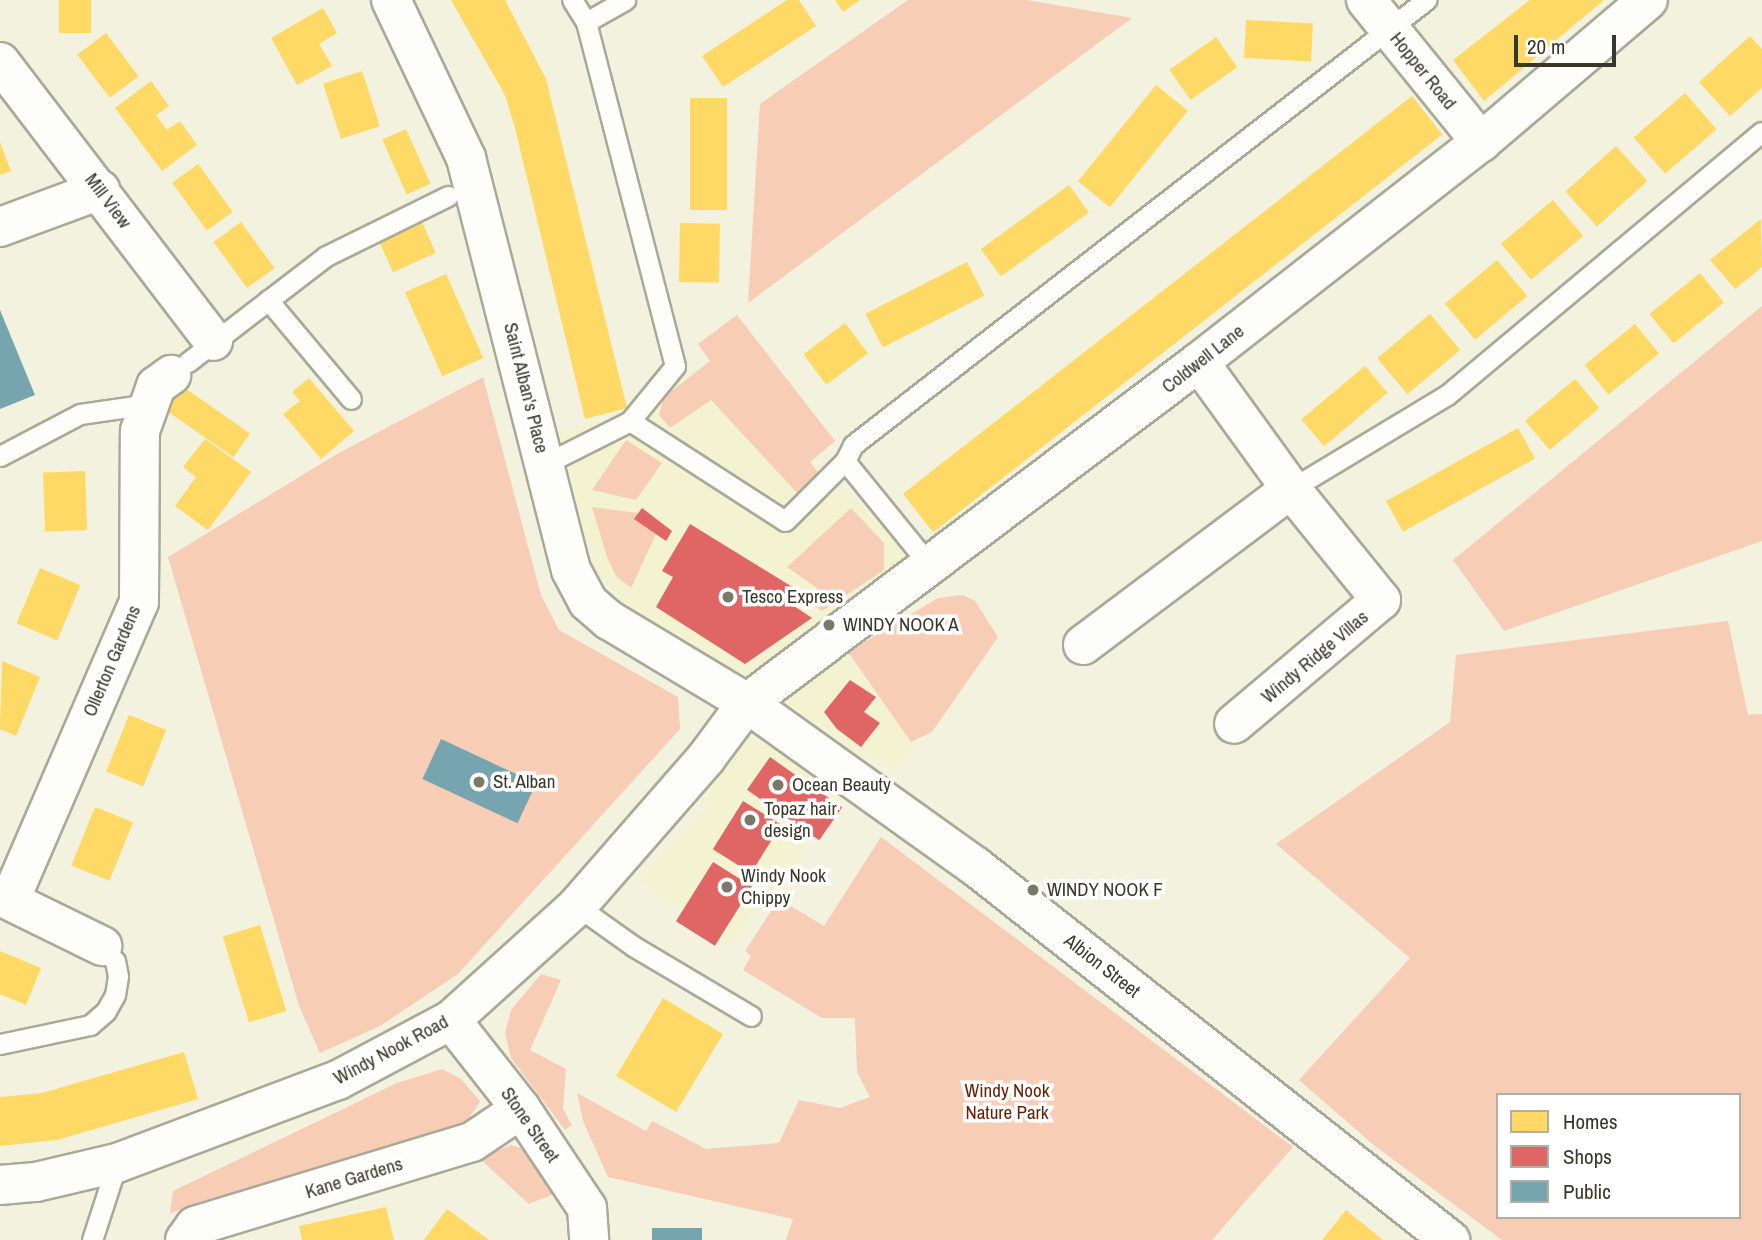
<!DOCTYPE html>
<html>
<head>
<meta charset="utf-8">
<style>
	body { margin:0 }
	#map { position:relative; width:1762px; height:1240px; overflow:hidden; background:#f2f2de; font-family:"Archivo Narrow",sans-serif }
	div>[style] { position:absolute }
	.built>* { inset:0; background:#f3f3d1 }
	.green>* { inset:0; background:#f7cdb6 }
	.homes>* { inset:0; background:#ffd966; transform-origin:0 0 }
	.shops>* { inset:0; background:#e06666; transform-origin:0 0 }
	.public>* { inset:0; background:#76a5af; transform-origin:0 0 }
	.roads { filter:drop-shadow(2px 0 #a9a999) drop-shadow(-2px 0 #a9a999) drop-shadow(0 2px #a9a999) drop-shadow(0 -2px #a9a999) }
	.lane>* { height:19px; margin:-9.5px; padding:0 9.5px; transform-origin:9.5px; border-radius:9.5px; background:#fdfdfa }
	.street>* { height:38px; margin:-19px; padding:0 19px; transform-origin:19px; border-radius:19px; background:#fdfdfa }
	.secondary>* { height:38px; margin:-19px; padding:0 19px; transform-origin:19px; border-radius:19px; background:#fdfdfa }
	.dots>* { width:19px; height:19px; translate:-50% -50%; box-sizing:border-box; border:4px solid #fff; border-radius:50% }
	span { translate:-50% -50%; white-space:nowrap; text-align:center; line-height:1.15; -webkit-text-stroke:7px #fff; paint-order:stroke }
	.street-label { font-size:19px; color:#38382a }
	.poi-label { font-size:19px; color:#38382a }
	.left { translate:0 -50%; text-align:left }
	.park-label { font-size:19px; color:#681f00 }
	.legend { position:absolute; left:1496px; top:1093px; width:245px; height:126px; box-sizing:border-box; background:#fff; border:2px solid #afafaa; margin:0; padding:9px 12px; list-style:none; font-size:21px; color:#38382a }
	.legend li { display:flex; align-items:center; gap:14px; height:35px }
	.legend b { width:35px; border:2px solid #afafaa }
	.scale { position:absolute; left:1514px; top:35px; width:102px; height:32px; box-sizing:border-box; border:4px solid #38382a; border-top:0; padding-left:9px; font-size:21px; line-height:24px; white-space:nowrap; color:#38382a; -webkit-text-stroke:5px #fff; paint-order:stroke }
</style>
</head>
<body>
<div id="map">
	<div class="built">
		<div style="clip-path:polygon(710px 361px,919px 563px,824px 624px,914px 746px,894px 772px,861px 748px,836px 809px,815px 840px,811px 839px,776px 896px,766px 892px,732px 944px,644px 884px,641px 876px,710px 804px,704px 776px,733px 741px,748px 735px,765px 746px,786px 717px,623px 602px,599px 576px,554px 433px,627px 414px)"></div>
	</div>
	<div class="green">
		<div style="clip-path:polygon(908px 0,1027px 0,1132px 18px,748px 303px,760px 104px)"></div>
		<div style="clip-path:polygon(1762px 306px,1762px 541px,1504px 631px,1453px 560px)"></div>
		<div style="clip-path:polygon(737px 315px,835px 441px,810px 462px,820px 475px,799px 495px,711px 400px,670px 428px,659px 415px,664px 397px,710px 361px,698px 344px)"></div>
		<div style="clip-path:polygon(483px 377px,541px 595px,559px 630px,678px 697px,680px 729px,458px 974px,380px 1026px,320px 1053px,299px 1006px,168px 557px,337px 454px)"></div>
		<div style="clip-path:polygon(626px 440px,662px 463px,636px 500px,592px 490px)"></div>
		<div style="clip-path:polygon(592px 507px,638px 513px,635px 519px,656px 534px,631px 588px,616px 576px,607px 557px)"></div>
		<div style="clip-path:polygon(851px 508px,884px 543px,884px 570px,822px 611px,809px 603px,817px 588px,787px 567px)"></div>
		<div style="clip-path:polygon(963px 595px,975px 601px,998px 637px,932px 732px,911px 742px,848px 652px,938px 598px)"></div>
		<div style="clip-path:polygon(evenodd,1728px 621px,1748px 715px,1762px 714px,1762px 1240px,1502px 1240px,1375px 1146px,1299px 1080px,1410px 958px,1276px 844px,1450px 722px,1456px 655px,1728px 621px,1498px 1095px,1739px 1095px,1739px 1217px,1498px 1217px,1498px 1095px)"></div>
		<div style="clip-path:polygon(881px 837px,1293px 1147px,1212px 1240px,786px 1240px,793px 1219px,608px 1177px,583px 1121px,577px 1093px,646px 1131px,652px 1121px,706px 1149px,779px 1143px,799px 1100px,840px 1108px,870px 1097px,857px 1072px,855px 1018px,822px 1018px,743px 970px,751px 956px,745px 951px,779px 899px,824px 926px)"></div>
		<div style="clip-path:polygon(541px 974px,561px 980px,530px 1050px,566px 1069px,563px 1109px,572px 1125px,565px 1130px,511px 1058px,505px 1033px,511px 1010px)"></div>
		<div style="clip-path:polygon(442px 1069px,461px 1079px,480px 1101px,466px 1123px,170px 1213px,173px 1191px,397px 1083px)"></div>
		<div style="clip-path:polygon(511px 1145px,530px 1151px,556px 1193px,529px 1204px,479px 1158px)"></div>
	</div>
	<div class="homes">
		<div style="left:59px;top:0;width:32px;height:33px"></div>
		<div style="clip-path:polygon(451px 0,505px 0,546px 79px,627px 408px,585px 419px,515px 128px,505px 95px)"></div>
		<div style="clip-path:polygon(787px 0,799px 0,816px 26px,723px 87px,702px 56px)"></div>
		<div style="clip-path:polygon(835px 0,860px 0,843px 12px)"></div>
		<div style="clip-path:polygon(1530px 0,1604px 0,1484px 101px,1453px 60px)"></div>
		<div style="clip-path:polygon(323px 8px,337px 33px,319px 44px,332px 66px,297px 85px,271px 38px)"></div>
		<div style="left:1246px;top:20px;width:67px;height:38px;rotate:3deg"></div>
		<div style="left:106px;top:33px;width:54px;height:36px;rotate:53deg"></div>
		<div style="clip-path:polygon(1750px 36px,1762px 49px,1762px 88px,1730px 116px,1699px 82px)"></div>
		<div style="left:1216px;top:37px;width:37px;height:57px;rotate:55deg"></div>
		<div style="left:362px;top:71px;width:58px;height:41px;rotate:72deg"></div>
		<div style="clip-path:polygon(151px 81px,169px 106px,156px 115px,167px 130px,180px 121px,197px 145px,162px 171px,115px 108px)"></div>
		<div style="left:1156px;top:85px;width:41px;height:124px;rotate:39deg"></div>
		<div style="left:1685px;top:93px;width:48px;height:68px;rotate:49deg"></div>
		<div style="left:1412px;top:96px;width:49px;height:646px;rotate:52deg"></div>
		<div style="left:690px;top:98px;width:37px;height:112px"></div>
		<div style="left:406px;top:129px;width:60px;height:26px;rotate:66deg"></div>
		<div style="clip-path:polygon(0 142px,11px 171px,0 175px)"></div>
		<div style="left:1616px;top:146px;width:47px;height:68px;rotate:48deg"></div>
		<div style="left:198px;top:164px;width:59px;height:32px;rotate:54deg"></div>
		<div style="left:1069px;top:185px;width:34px;height:109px;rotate:54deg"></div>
		<div style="left:1553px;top:200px;width:47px;height:68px;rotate:50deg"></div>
		<div style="clip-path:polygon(1761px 219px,1762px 267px,1735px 289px,1710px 260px)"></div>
		<div style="left:241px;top:222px;width:57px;height:34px;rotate:54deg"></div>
		<div style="left:422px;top:222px;width:34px;height:47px;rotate:66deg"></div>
		<div style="left:680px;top:223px;width:40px;height:59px;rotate:1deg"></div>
		<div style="left:1497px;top:260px;width:47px;height:68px;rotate:50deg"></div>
		<div style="left:967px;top:262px;width:38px;height:114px;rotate:63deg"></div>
		<div style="left:1700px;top:273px;width:38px;height:65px;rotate:51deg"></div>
		<div style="left:446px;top:274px;width:92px;height:45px;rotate:66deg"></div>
		<div style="left:1430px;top:314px;width:47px;height:69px;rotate:50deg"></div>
		<div style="left:845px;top:323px;width:38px;height:52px;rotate:53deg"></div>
		<div style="left:1635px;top:324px;width:38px;height:65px;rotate:51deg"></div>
		<div style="left:1365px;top:366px;width:35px;height:83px;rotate:50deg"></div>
		<div style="clip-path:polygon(309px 378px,354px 431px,321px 459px,283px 414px,300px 401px,292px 392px)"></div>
		<div style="left:1575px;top:379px;width:38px;height:65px;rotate:50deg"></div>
		<div style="left:182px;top:386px;width:83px;height:29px;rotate:35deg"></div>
		<div style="left:1518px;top:428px;width:35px;height:151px;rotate:61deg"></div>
		<div style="clip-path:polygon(205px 439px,251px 472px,208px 530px,175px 506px,196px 477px,183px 467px)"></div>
		<div style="left:85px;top:471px;width:59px;height:42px;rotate:88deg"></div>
		<div style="left:40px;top:568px;width:44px;height:60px;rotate:23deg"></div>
		<div style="clip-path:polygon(2px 661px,40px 677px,16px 736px,0 729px)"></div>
		<div style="left:129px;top:715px;width:40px;height:61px;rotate:22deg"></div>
		<div style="left:95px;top:807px;width:41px;height:63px;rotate:22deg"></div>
		<div style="left:260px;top:925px;width:90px;height:39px;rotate:73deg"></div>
		<div style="clip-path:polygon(0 951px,41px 968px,26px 1005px,0 994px)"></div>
		<div style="left:663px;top:998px;width:70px;height:91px;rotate:31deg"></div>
		<div style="clip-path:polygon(184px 1052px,198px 1099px,57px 1140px,0 1146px,0 1097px,42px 1093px)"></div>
		<div style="clip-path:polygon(386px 1207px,394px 1240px,302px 1240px,299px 1226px)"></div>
		<div style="clip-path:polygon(447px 1209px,482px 1235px,489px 1240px,424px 1240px)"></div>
		<div style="clip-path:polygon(1346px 1210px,1383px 1240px,1322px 1240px)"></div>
	</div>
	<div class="shops">
		<div style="clip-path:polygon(642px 508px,672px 531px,666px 541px,634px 519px)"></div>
		<div style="clip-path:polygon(690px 524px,799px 591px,791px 604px,812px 618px,745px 664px,656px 607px,673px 577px,662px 571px)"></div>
		<div style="clip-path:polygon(850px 680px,876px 697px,864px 712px,880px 723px,861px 747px,837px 729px,824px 712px)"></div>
		<div style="left:770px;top:757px;width:88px;height:40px;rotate:35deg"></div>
		<div style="left:743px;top:801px;width:45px;height:57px;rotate:32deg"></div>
		<div style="left:713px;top:862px;width:46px;height:70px;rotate:32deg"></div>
	</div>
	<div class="public">
		<div style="clip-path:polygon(0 310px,35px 395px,0 409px)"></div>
		<div style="left:441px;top:739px;width:105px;height:44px;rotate:25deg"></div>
		<div style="left:652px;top:1228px;width:50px;height:12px"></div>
	</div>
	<div class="roads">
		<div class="lane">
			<div style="left:586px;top:22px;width:45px;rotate:-29.4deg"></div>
			<div style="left:268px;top:300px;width:129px;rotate:50deg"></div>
			<div style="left:188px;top:362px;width:174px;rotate:-37.5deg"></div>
			<div style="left:326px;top:256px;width:136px;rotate:-26.2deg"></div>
			<div style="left:630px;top:421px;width:184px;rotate:32.8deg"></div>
			<div style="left:785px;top:521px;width:85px;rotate:-45deg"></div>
			<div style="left:845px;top:461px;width:18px;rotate:-63deg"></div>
			<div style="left:853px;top:445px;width:726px;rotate:-37.83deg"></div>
			<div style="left:0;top:456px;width:90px;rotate:-27.7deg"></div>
			<div style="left:80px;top:414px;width:70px;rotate:-8.2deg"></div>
			<div style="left:845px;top:461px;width:136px;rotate:50.9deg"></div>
			<div style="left:545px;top:464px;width:95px;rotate:-26.8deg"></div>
			<div style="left:630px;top:421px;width:71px;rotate:-50.7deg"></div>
			<div style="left:675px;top:366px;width:355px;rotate:-104.5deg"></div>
			<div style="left:586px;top:22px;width:26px;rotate:-122deg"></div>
			<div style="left:1291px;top:489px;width:182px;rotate:-31.1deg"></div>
			<div style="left:1447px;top:395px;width:410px;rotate:-39.9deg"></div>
			<div style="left:577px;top:906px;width:69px;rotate:35.5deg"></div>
			<div style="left:633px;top:946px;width:137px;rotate:30.7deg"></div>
			<div style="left:0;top:1044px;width:92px;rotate:-11.9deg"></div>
			<div style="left:90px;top:1025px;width:21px;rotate:-41deg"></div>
			<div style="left:106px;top:1011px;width:18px;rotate:-61deg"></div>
			<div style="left:115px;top:995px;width:19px;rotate:-81deg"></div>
			<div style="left:118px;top:976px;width:15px;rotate:-101deg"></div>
			<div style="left:115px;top:961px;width:20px;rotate:-131deg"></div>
			<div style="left:92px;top:1240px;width:81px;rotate:-72deg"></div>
		</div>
		<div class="street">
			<div style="left:1366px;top:0;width:183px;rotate:51deg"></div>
			<div style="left:0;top:62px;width:351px;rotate:52.6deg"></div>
			<div style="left:0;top:227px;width:107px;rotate:-20.3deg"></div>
			<div style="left:1199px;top:362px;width:157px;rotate:54.1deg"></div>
			<div style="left:1291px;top:489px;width:143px;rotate:51deg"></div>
			<div style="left:1381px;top:600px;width:192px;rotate:139.9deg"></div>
			<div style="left:1083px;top:645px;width:260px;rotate:-36.9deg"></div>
			<div style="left:0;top:896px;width:114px;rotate:26.1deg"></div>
			<div style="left:10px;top:900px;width:325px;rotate:-66.6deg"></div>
			<div style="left:139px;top:602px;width:171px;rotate:-89.7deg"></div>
			<div style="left:140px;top:431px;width:48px;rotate:-70.4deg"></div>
			<div style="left:156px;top:386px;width:19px;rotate:-36deg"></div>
			<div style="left:185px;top:1240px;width:17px;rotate:-54deg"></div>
			<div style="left:195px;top:1226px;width:289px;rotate:-16.9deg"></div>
			<div style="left:472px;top:1142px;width:59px;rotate:-34deg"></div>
		</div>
		<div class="secondary">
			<div style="left:391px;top:0;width:175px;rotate:64.6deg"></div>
			<div style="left:466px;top:158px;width:425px;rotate:75.7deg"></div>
			<div style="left:571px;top:570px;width:36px;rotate:62deg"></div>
			<div style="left:588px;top:602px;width:28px;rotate:41deg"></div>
			<div style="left:609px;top:620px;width:161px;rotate:31deg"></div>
			<div style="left:747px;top:703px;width:280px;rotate:35.6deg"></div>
			<div style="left:975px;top:866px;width:605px;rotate:38.22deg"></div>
			<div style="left:451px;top:1020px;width:113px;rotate:51.8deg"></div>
			<div style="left:521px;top:1109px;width:119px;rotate:56.3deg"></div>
			<div style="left:587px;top:1208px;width:32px;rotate:86deg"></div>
			<div style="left:0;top:1185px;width:36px;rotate:-5deg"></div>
			<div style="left:36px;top:1182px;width:83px;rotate:-13.2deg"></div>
			<div style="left:117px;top:1163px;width:236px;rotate:-20.6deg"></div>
			<div style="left:338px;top:1080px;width:128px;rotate:-28deg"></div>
			<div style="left:451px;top:1020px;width:170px;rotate:-42.1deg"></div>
			<div style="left:577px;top:906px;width:196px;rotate:-48.9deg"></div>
			<div style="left:706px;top:758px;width:69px;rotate:-53.3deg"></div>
			<div style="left:747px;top:703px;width:566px;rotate:-37.03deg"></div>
			<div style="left:1199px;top:362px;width:358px;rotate:-38deg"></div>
			<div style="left:1481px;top:142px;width:219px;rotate:-40.4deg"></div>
		</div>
	</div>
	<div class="dots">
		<div style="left:728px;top:597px;background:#797969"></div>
		<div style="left:829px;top:625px;background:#797969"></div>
		<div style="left:479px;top:782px;background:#797969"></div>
		<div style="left:778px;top:785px;background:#797969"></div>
		<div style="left:750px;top:820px;background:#797969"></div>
		<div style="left:727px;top:887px;background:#797969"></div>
		<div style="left:1033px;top:890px;background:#797969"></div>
	</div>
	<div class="street-label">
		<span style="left:1423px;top:71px;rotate:51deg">Hopper Road</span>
		<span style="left:108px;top:201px;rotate:53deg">Mill View</span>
		<span style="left:1203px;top:359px;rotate:-38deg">Coldwell Lane</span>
		<span style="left:526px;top:388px;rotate:76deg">Saint Alban's Place</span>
		<span style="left:1315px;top:657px;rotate:-40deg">Windy Ridge Villas</span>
		<span style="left:112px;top:661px;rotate:-67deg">Ollerton Gardens</span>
		<span style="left:1102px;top:966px;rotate:38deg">Albion Street</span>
		<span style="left:391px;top:1050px;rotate:-28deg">Windy Nook Road</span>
		<span style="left:530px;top:1125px;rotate:55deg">Stone Street</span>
		<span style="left:354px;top:1178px;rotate:-17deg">Kane Gardens</span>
	</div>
	<div class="poi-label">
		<span class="left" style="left:742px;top:597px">Tesco Express</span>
		<span class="left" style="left:843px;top:625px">WINDY NOOK A</span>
		<span class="left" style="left:493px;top:782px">St. Alban</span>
		<span class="left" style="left:792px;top:785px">Ocean Beauty</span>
		<span class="left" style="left:764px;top:820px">Topaz hair<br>design</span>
		<span class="left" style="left:741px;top:887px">Windy Nook<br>Chippy</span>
		<span class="left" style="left:1047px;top:890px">WINDY NOOK F</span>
	</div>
	<div class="park-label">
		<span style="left:1007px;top:1102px">Windy Nook<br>Nature Park</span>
	</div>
	<ul class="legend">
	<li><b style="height:19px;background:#ffd966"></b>Homes</li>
	<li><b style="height:19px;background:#e06666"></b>Shops</li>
	<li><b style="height:19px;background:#76a5af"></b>Public</li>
	</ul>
	<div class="scale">20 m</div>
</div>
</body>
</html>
